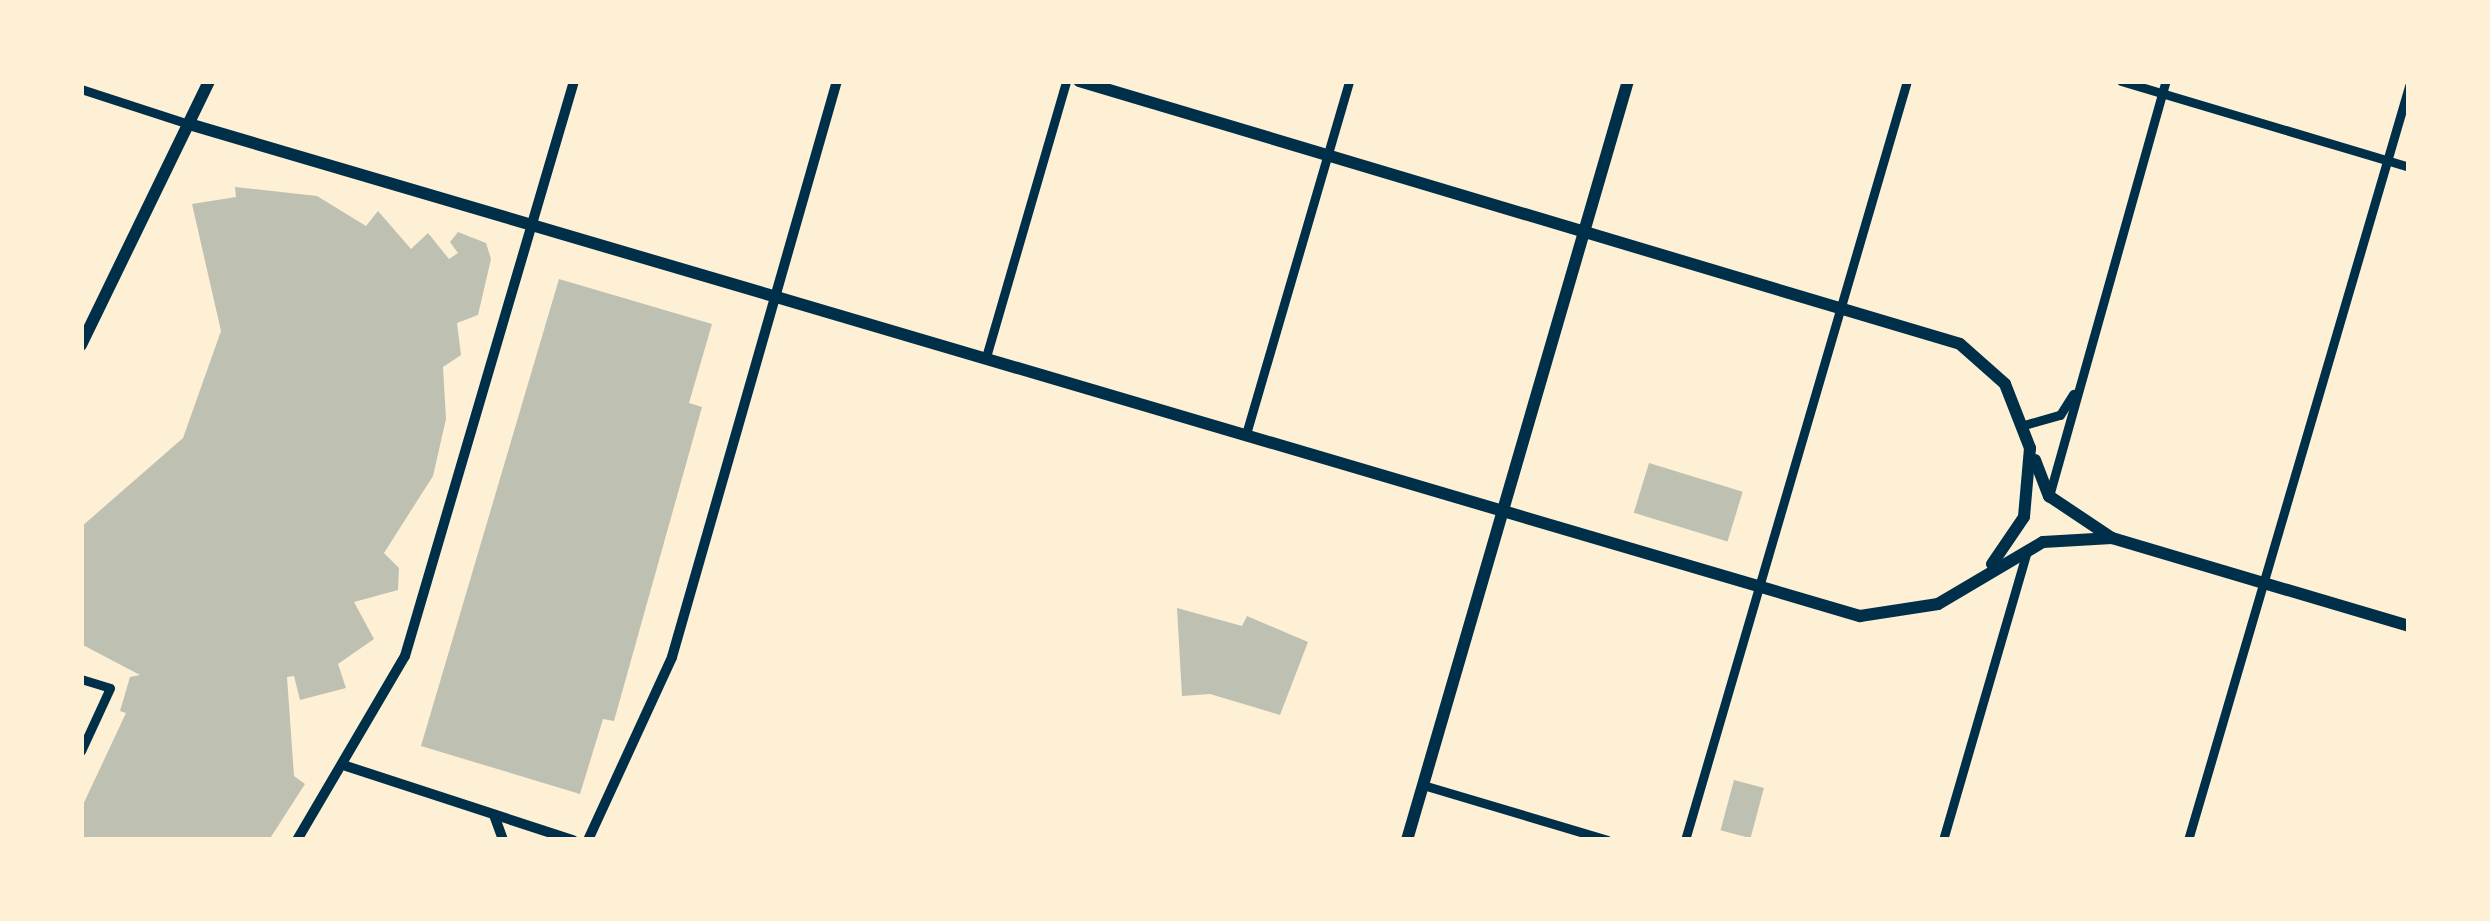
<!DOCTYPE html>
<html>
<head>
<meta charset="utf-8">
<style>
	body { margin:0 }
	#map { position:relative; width:2490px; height:921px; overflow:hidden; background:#fdf0d5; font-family:"Varela Round",sans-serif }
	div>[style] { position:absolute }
	.building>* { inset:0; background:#bec0b2; transform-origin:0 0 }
	.minor>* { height:9px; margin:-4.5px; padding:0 4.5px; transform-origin:4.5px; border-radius:4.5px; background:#003049 }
	.tertiary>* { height:10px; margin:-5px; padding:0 5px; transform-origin:5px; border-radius:5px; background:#003049 }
	.secondary>* { height:12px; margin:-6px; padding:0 6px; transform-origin:6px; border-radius:6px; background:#003049 }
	span { translate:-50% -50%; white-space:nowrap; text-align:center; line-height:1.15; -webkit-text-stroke:9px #fdf0d5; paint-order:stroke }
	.frame { position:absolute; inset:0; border:84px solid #fdf0d5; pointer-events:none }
</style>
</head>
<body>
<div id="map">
	<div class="building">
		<div style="clip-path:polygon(235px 187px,317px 196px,366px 226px,378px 211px,411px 249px,428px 233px,449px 259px,458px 253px,450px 242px,458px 232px,486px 243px,491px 259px,478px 315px,457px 323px,461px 355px,443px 367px,446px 419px,433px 476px,384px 553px,399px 568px,398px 590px,354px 602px,374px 639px,338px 664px,346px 688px,300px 700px,294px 676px,287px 677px,294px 776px,305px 784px,269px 840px,81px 840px,81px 809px,126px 713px,120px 711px,130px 677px,140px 675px,81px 644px,81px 527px,183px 438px,221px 331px,192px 204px,236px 197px)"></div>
		<div style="clip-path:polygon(559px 279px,712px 324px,689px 403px,702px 407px,614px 721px,603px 719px,580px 794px,421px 746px)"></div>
		<div style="left:1649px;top:463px;width:98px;height:52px;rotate:17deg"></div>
		<div style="clip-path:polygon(1177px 608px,1242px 626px,1247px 616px,1308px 642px,1280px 715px,1210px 694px,1182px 696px)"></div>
		<div style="left:1734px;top:780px;width:31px;height:52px;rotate:15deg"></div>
	</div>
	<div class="minor">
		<div style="left:2121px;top:81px;width:301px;rotate:16.6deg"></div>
		<div style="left:81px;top:89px;width:114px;rotate:18deg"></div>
		<div style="left:986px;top:357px;width:287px;rotate:-73.8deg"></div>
		<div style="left:2024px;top:425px;width:37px;rotate:-16deg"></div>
		<div style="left:2060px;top:415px;width:25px;rotate:-58deg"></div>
		<div style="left:1246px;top:434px;width:368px;rotate:-73.7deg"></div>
		<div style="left:2049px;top:496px;width:431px;rotate:-74.3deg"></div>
		<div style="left:81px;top:679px;width:30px;rotate:17deg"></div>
		<div style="left:110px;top:688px;width:69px;rotate:114.7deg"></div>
		<div style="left:1423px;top:785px;width:192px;rotate:16.6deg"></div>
		<div style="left:1685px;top:840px;width:791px;rotate:-73.7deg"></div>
		<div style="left:1943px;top:840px;width:301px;rotate:-73.8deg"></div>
		<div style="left:2188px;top:840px;width:786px;rotate:-73.66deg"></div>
	</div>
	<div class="tertiary">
		<div style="left:346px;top:766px;width:239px;rotate:18.1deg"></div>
		<div style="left:494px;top:815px;width:27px;rotate:70deg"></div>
		<div style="left:297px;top:840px;width:213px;rotate:-59.6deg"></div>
		<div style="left:405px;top:656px;width:599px;rotate:-73.62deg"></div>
		<div style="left:588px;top:840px;width:201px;rotate:-65.3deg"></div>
		<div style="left:672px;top:657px;width:599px;rotate:-74.02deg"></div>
	</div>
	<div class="secondary">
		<div style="left:1079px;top:81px;width:919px;rotate:16.62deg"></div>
		<div style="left:1960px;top:344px;width:60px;rotate:41.6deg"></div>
		<div style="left:2005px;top:384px;width:69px;rotate:68.7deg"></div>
		<div style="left:2030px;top:448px;width:69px;rotate:95deg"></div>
		<div style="left:2024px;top:517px;width:57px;rotate:124.2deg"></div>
		<div style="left:189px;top:124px;width:1742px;rotate:16.41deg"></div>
		<div style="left:1860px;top:616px;width:79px;rotate:-8.7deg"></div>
		<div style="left:1938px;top:604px;width:122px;rotate:-30.6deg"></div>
		<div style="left:2043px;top:542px;width:69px;rotate:-3.3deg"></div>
		<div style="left:81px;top:345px;width:293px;rotate:-64.1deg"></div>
		<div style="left:2035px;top:460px;width:39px;rotate:69deg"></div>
		<div style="left:2049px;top:496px;width:76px;rotate:33.7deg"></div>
		<div style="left:2112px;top:538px;width:310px;rotate:16.5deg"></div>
		<div style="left:1407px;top:840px;width:791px;rotate:-73.77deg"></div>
	</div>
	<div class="frame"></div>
</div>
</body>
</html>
